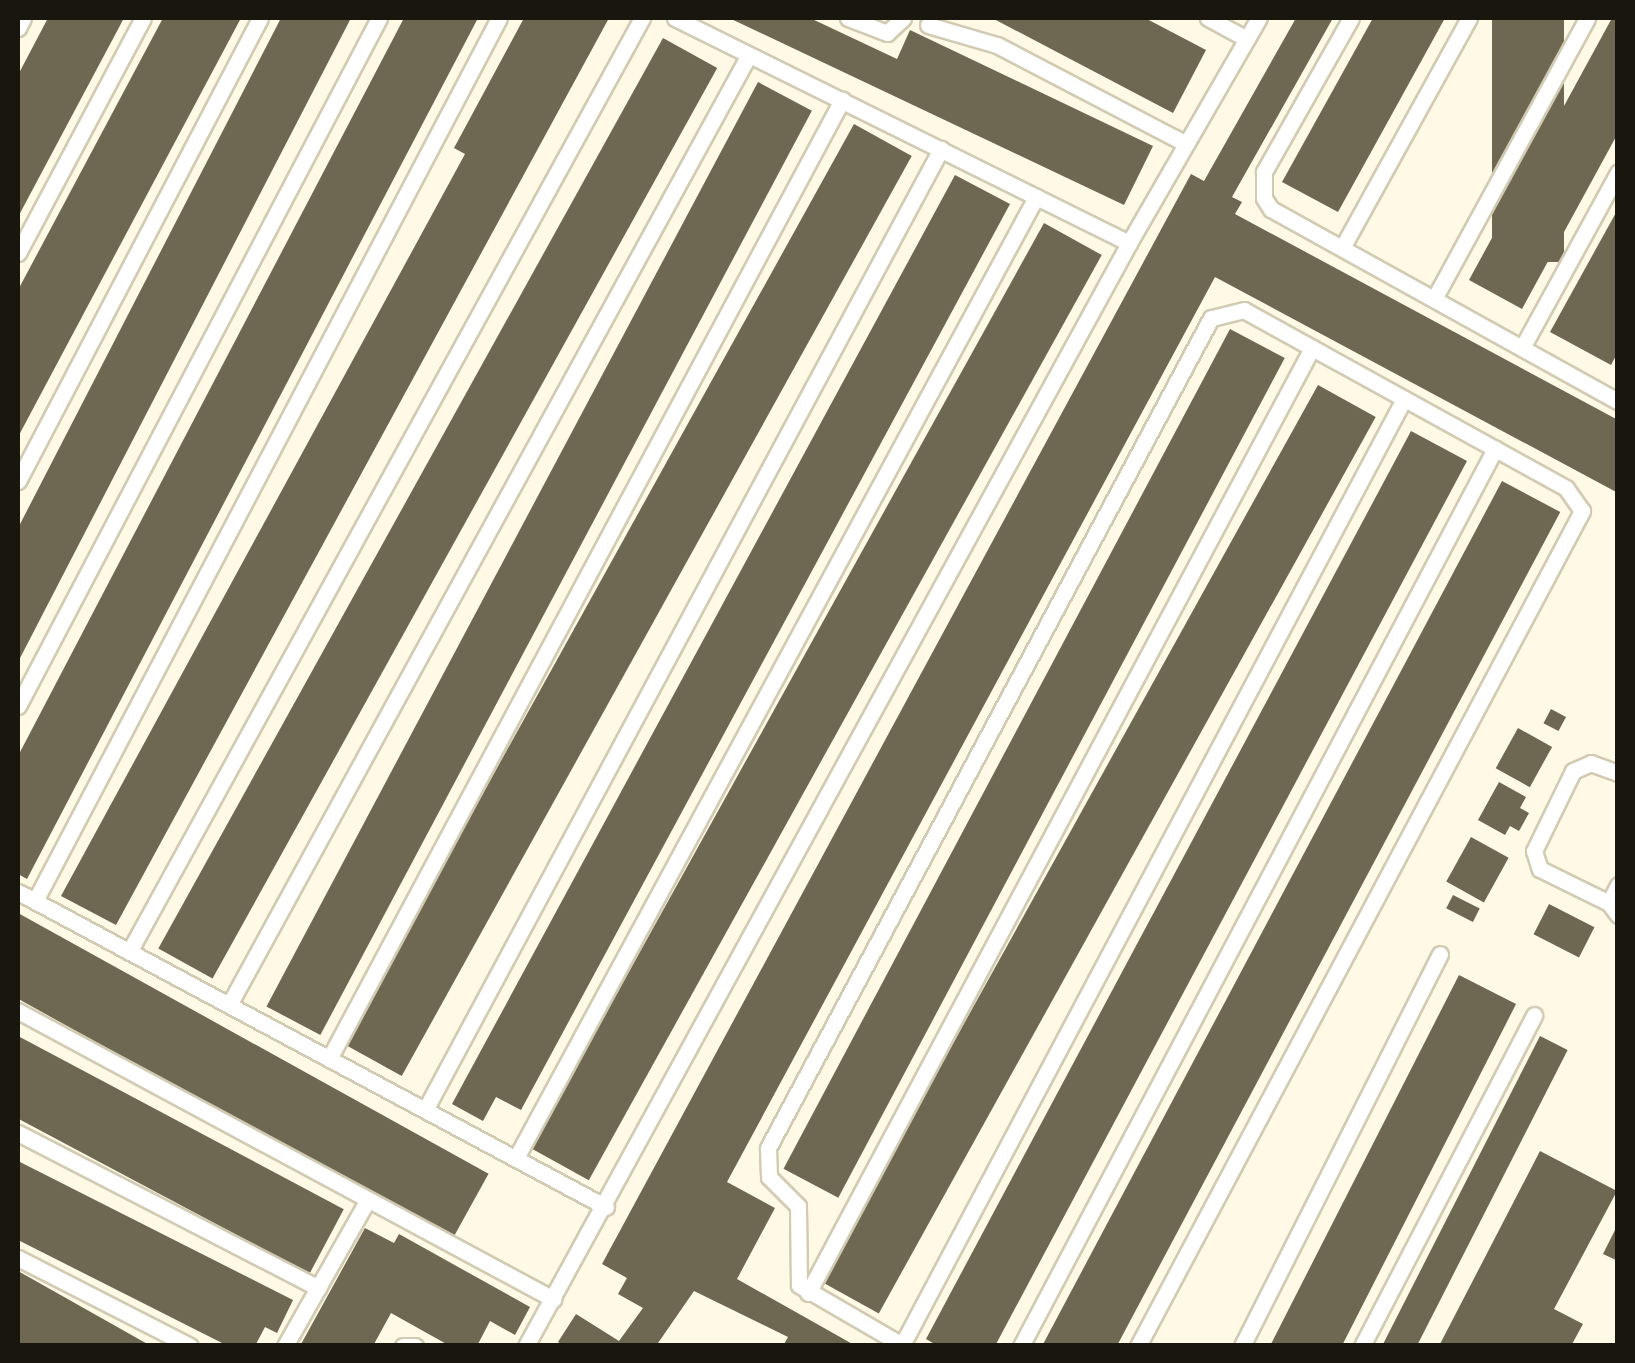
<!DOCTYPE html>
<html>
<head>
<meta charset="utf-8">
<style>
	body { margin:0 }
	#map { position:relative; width:1635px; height:1363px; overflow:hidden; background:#fff9e5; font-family:"Crimson Pro",serif }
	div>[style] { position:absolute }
	.building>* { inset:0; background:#6e6752; transform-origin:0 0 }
	.roads { filter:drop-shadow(2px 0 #d2cbb3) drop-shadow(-2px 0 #d2cbb3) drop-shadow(0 2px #d2cbb3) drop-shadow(0 -2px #d2cbb3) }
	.lane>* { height:15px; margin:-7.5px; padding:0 7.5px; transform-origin:7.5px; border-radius:7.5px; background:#fff }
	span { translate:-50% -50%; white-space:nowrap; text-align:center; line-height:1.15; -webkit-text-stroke:9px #fff; paint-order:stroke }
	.frame { position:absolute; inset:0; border:20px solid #19160d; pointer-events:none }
</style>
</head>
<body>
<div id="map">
	<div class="building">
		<div style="clip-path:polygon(48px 18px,124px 18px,18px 217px,18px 75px)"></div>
		<div style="clip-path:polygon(163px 18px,241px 18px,18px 437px,18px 290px)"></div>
		<div style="clip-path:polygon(281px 18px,351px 18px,18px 662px,18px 528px)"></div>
		<div style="clip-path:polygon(404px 18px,478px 18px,27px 879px,18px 874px,18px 756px)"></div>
		<div style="clip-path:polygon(524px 18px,609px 18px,116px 925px,61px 896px,465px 154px,454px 148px)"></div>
		<div style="clip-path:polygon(729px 18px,810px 18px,897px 59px,910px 30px,1153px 146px,1124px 205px)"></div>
		<div style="clip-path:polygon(992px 18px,1145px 18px,1206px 50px,1173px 113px)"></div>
		<div style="clip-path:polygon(1296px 18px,1333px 18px,1232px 197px,1242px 202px,1235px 214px,1618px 420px,1618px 493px,1215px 277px,727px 1182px,775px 1208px,737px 1279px,856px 1346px,783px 1346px,788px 1337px,694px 1291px,656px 1346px,565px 1346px,558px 1342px,576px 1314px,619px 1341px,643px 1308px,618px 1294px,627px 1278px,602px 1264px,1191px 174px,1204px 181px)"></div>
		<div style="clip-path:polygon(1373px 18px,1445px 18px,1338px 212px,1282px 182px)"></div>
		<div style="left:1492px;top:18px;width:72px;height:244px"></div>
		<div style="clip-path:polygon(1612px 18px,1618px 18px,1618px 133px,1522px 309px,1469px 280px)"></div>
		<div style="left:663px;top:38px;width:62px;height:1041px;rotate:29deg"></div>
		<div style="left:758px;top:82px;width:61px;height:1047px;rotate:28deg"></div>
		<div style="left:854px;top:124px;width:66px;height:1052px;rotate:29deg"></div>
		<div style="clip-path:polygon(955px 175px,1010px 204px,521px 1110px,496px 1097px,483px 1121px,452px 1104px)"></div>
		<div style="clip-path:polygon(1618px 209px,1618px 352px,1611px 365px,1550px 332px)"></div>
		<div style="left:1044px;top:223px;width:66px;height:1058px;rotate:29deg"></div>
		<div style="left:1230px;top:329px;width:62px;height:951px;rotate:28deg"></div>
		<div style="left:1318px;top:385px;width:66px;height:1025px;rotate:29deg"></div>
		<div style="clip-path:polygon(1411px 431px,1467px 461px,995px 1346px,938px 1346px,926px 1339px)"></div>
		<div style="left:1502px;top:481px;width:66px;height:978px;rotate:28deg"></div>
		<div style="left:1551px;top:709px;width:17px;height:16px;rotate:28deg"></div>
		<div style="left:1518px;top:728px;width:39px;height:46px;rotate:29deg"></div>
		<div style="clip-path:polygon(1499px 782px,1526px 797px,1520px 808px,1529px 813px,1519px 831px,1510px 826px,1505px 835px,1478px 820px)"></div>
		<div style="left:1471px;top:837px;width:43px;height:51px;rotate:29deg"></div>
		<div style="left:1453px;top:895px;width:30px;height:15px;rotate:27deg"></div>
		<div style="left:1549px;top:904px;width:51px;height:34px;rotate:27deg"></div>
		<div style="left:18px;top:913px;width:538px;height:75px;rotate:29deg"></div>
		<div style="left:1459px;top:975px;width:64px;height:417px;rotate:27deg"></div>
		<div style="left:18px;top:1036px;width:369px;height:73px;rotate:28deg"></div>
		<div style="left:1540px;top:1036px;width:31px;height:347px;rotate:27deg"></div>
		<div style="clip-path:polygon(1540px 1151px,1617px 1191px,1554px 1309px,1583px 1324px,1571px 1346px,1439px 1346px)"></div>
		<div style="clip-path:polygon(18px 1161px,293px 1300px,277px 1333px,265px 1327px,255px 1346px,228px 1346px,18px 1240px)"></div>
		<div style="clip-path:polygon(1618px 1224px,1618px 1261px,1603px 1254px)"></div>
		<div style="clip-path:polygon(365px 1228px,394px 1243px,399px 1234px,530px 1307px,515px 1335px,490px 1321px,477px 1346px,450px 1346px,391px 1313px,373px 1346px,300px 1346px)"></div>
		<div style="clip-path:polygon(18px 1271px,151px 1346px,18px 1346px)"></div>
	</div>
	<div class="roads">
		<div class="lane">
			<div style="left:675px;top:18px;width:507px;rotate:26.36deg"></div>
			<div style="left:848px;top:18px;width:42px;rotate:21deg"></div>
			<div style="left:887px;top:33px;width:22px;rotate:-43deg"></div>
			<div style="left:1208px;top:18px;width:44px;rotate:28.3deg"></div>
			<div style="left:1351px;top:18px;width:177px;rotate:119.5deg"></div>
			<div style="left:1264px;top:172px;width:26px;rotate:90deg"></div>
			<div style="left:1264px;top:198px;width:13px;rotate:58deg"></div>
			<div style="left:1271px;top:209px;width:397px;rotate:29deg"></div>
			<div style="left:928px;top:25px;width:72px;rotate:16.2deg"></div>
			<div style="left:997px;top:45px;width:213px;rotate:27.6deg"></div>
			<div style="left:18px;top:28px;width:11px;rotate:-63deg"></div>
			<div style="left:1342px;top:248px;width:263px;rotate:-61.1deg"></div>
			<div style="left:18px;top:253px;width:266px;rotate:-62deg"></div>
			<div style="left:1434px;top:299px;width:320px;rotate:-61.4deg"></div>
			<div style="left:1522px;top:348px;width:200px;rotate:-61.3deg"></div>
			<div style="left:18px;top:481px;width:522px;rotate:-62.4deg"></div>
			<div style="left:18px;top:706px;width:777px;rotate:-62.31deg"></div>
			<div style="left:1618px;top:773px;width:29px;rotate:-160deg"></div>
			<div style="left:1591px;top:763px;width:20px;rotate:156deg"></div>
			<div style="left:1573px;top:771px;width:89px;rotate:116deg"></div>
			<div style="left:1534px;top:851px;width:19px;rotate:72deg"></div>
			<div style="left:1540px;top:869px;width:77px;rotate:26.2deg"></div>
			<div style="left:1609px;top:903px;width:15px;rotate:53deg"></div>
			<div style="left:18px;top:892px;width:667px;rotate:28.18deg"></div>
			<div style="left:35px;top:901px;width:997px;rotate:-62.28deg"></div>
			<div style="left:1609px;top:903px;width:20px;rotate:-63deg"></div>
			<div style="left:129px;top:952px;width:1066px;rotate:-61.22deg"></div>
			<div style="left:229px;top:1005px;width:1083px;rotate:-61.31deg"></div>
			<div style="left:18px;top:1011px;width:608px;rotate:28.29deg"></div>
			<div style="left:329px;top:1059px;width:1088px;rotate:-61.86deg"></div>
			<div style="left:425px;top:1110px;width:1091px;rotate:-61.77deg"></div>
			<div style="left:18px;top:1133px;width:338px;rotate:27.3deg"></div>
			<div style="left:516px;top:1158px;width:1093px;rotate:-61.58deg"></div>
			<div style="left:18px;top:1258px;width:193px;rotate:27.1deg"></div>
			<div style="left:808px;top:1293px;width:1071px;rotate:-61.93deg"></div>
			<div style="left:285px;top:1346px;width:167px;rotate:-60.5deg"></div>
			<div style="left:403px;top:1346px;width:12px"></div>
			<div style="left:526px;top:1346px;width:1257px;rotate:-61.33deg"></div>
			<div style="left:1129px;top:243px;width:260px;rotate:-60deg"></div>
			<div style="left:1021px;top:1346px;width:1015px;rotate:-62.15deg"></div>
			<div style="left:1138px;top:1346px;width:946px;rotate:-62deg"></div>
			<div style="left:1582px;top:511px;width:28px;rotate:-125deg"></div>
			<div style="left:1566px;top:488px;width:368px;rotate:-151.1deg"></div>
			<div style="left:1244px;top:310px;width:34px;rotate:166deg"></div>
			<div style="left:1211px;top:318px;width:941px;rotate:118.09deg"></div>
			<div style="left:768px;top:1148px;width:29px;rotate:88deg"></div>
			<div style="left:769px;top:1177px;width:41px;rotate:45deg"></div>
			<div style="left:798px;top:1206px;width:79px;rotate:89.3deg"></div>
			<div style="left:799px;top:1285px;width:119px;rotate:30.2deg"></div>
			<div style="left:902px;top:1345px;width:1071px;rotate:-62.05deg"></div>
			<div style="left:1242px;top:1346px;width:439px;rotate:-63.2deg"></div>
			<div style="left:1362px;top:1346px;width:373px;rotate:-62.5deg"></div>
		</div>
	</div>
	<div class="frame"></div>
</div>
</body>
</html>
